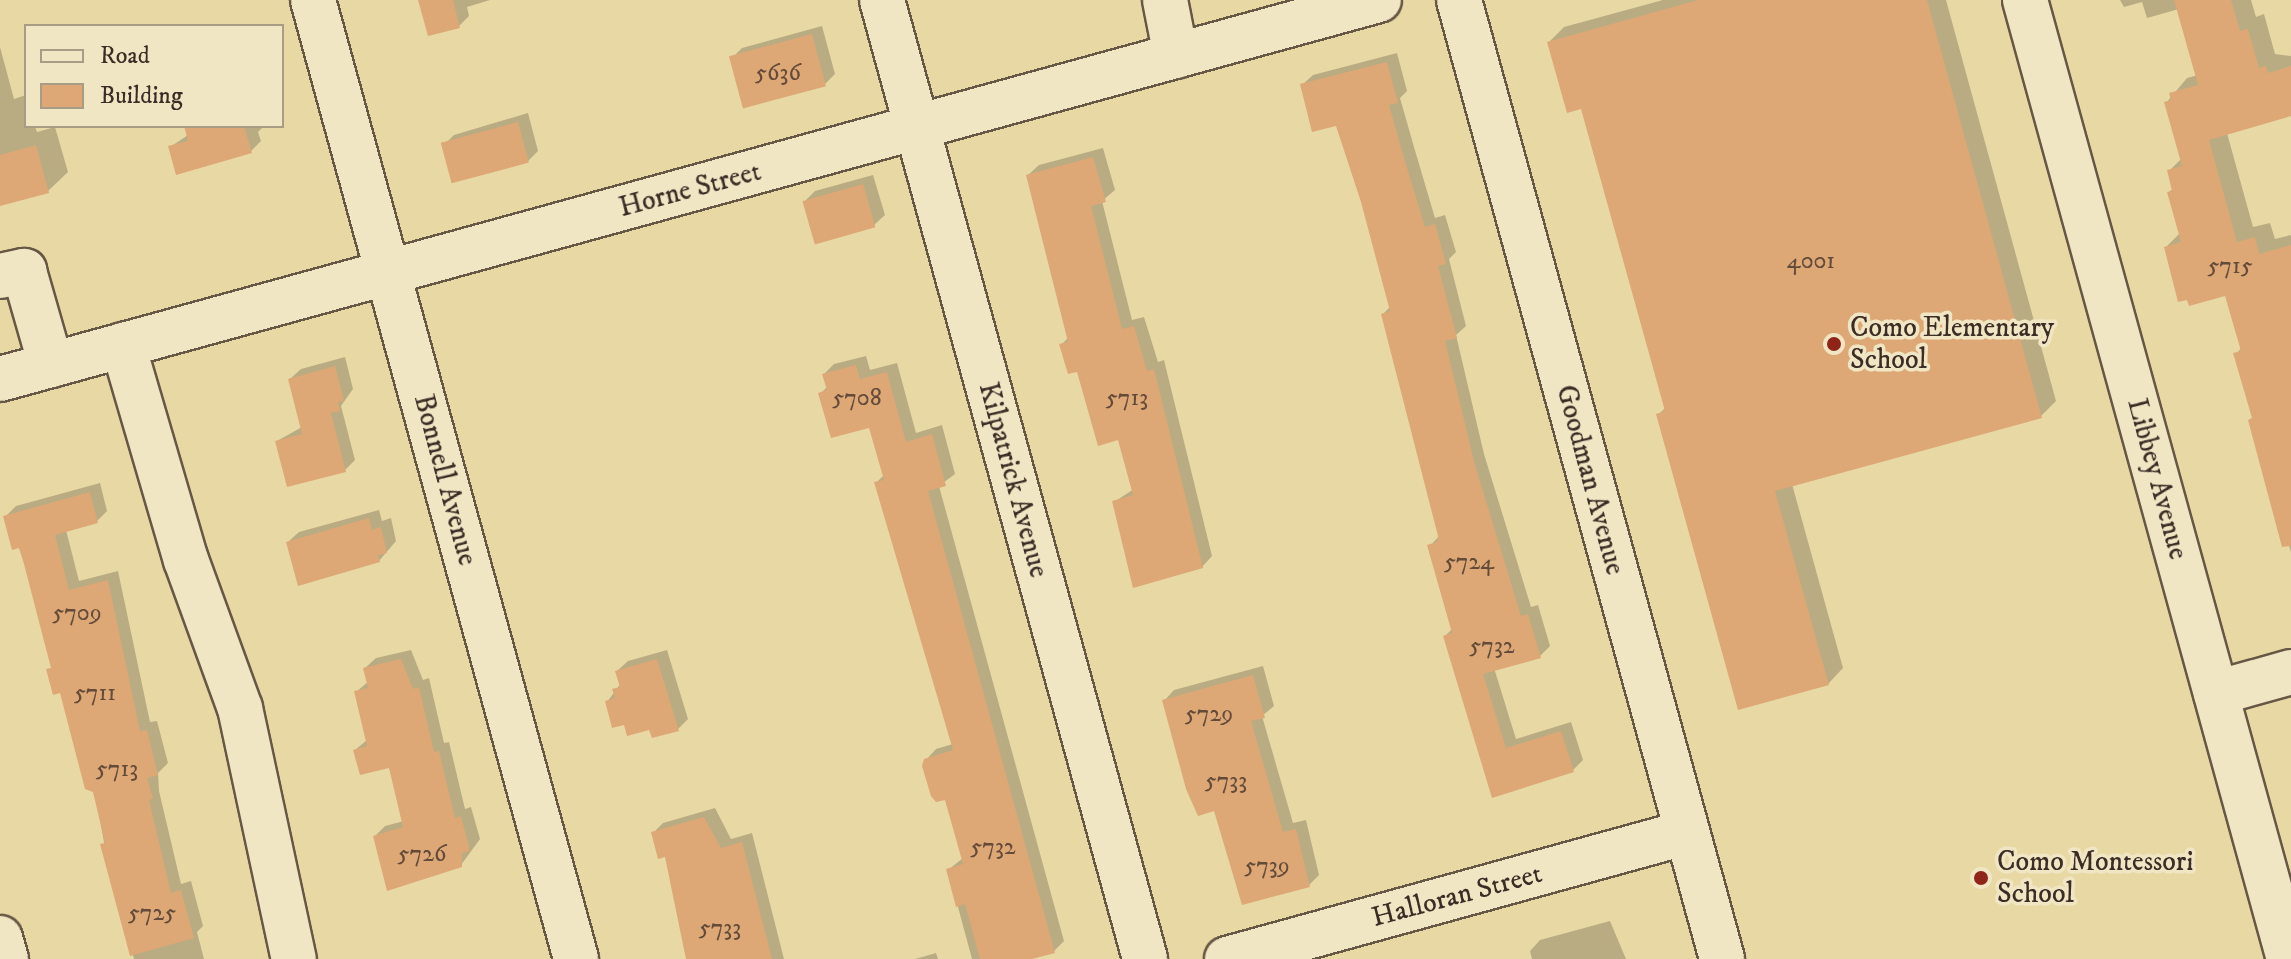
<!DOCTYPE html>
<html>
<head>
<meta charset="utf-8">
<style>
	body { margin:0 }
	#map { position:relative; width:2291px; height:959px; overflow:hidden; background:#e8d8a4; font-family:"IM FELL DW Pica",serif }
	div>[style] { position:absolute }
	.shadow>* { inset:0; background:#0003 }
	.building>* { inset:0; background:#dda776; transform-origin:0 0 }
	.roads { filter:drop-shadow(2px 0 #675745) drop-shadow(-2px 0 #675745) drop-shadow(0 2px #675745) drop-shadow(0 -2px #675745) }
	.minor>* { height:44px; margin:-22px; padding:0 22px; transform-origin:22px; border-radius:22px; background:#f0e6c4 }
	.dots>* { width:22px; height:22px; translate:-50% -50%; box-sizing:border-box; border:4px solid #f0e6c4; border-radius:50% }
	span { translate:-50% -50%; white-space:nowrap; text-align:center; line-height:1.15; -webkit-text-stroke:7px #f0e6c4; paint-order:stroke }
	.number-label { font-size:24px; color:#644b39 }
	.number-label span { -webkit-text-stroke-width:0 }
	.street-label { font-size:28px; color:#3c2c25 }
	.poi-label { font-size:28px; color:#3c2c25 }
	.left { translate:0 -50%; text-align:left }
	.legend { position:absolute; left:24px; top:24px; width:260px; height:104px; box-sizing:border-box; background:#f0e6c4; border:2px solid #a89c84; margin:0; padding:10px 14px; list-style:none; font-size:24px; color:#3c2c25 }
	.legend li { display:flex; align-items:center; gap:16px; height:40px }
	.legend b { width:40px; border:2px solid #a89c84 }
</style>
</head>
<body>
<div id="map">
	<div class="shadow">
		<div style="clip-path:polygon(421px 0,490px 0,467px 7px,469px 16px,459px 26px)"></div>
		<div style="clip-path:polygon(1663px 0,1946px 0,2056px 401px,2041px 416px,1792px 484px,1843px 668px,1828px 684px,1659px 414px,1666px 407px,1582px 106px,1549px 42px,1564px 27px)"></div>
		<div style="clip-path:polygon(2120px 0,2251px 0,2256px 17px,2264px 14px,2275px 54px,2291px 56px,2291px 114px,2227px 133px,2253px 227px,2270px 223px,2275px 239px,2291px 235px,2291px 552px,2250px 420px,2254px 416px,2236px 354px,2242px 347px,2227px 294px,2166px 247px,2180px 233px,2169px 192px,2174px 188px,2169px 171px,2182px 158px,2166px 103px,2187px 78px,2198px 75px,2179px 9px,2147px 18px,2142px 2px,2124px 7px)"></div>
		<div style="clip-path:polygon(822px 26px,835px 74px,825px 84px,732px 58px,742px 48px)"></div>
		<div style="clip-path:polygon(0 47px,14px 99px,26px 95px,26px 126px,35px 126px,37px 132px,55px 127px,68px 172px,48px 191px,0 204px)"></div>
		<div style="clip-path:polygon(1397px 53px,1407px 91px,1400px 98px,1414px 147px,1435px 218px,1445px 215px,1456px 252px,1449px 259px,1466px 326px,1456px 335px,1484px 454px,1531px 607px,1538px 605px,1550px 646px,1540px 656px,1494px 668px,1516px 739px,1571px 722px,1583px 760px,1573px 770px,1493px 795px,1445px 636px,1452px 629px,1430px 546px,1440px 535px,1383px 314px,1391px 306px,1363px 201px,1337px 124px,1302px 85px,1313px 75px)"></div>
		<div style="clip-path:polygon(528px 113px,538px 151px,528px 161px,444px 145px,454px 135px)"></div>
		<div style="clip-path:polygon(186px 126px,264px 126px,258px 132px,261px 141px,251px 151px,170px 147px,188px 135px)"></div>
		<div style="clip-path:polygon(1103px 148px,1115px 190px,1102px 201px,1132px 320px,1144px 317px,1158px 362px,1164px 360px,1212px 556px,1202px 567px,1114px 502px,1134px 489px,1120px 438px,1061px 345px,1069px 337px,1028px 175px,1039px 165px)"></div>
		<div style="clip-path:polygon(873px 175px,885px 215px,874px 225px,805px 201px,815px 191px)"></div>
		<div style="clip-path:polygon(866px 356px,870px 370px,897px 363px,916px 433px,942px 425px,955px 474px,939px 486px,1064px 941px,1054px 951px,1022px 959px,972px 959px,948px 870px,963px 858px,947px 797px,926px 760px,936px 749px,953px 744px,876px 483px,884px 475px,870px 425px,821px 393px,828px 386px,824px 374px,834px 364px)"></div>
		<div style="clip-path:polygon(345px 357px,353px 389px,341px 406px,355px 460px,345px 470px,277px 441px,302px 427px,290px 379px,301px 369px)"></div>
		<div style="clip-path:polygon(100px 483px,107px 511px,97px 521px,66px 530px,79px 581px,118px 571px,150px 722px,157px 721px,168px 763px,158px 773px,159px 791px,181px 884px,191px 881px,203px 926px,197px 932px,204px 959px,134px 959px,111px 882px,95px 791px,61px 690px,49px 670px,53px 666px,26px 564px,6px 516px,16px 506px)"></div>
		<div style="clip-path:polygon(379px 510px,382px 521px,391px 518px,396px 541px,379px 561px,300px 583px,288px 542px,299px 532px)"></div>
		<div style="clip-path:polygon(411px 650px,423px 680px,429px 678px,444px 743px,449px 742px,465px 809px,471px 807px,480px 839px,461px 865px,375px 836px,385px 826px,404px 821px,391px 765px,355px 750px,367px 740px,356px 692px,369px 681px,365px 668px,376px 658px)"></div>
		<div style="clip-path:polygon(667px 650px,688px 719px,678px 729px,625px 723px,607px 702px,621px 683px,617px 671px,628px 661px)"></div>
		<div style="clip-path:polygon(1263px 666px,1274px 706px,1262px 716px,1293px 823px,1306px 820px,1319px 875px,1309px 885px,1216px 809px,1164px 701px,1174px 690px)"></div>
		<div style="clip-path:polygon(715px 808px,731px 839px,752px 833px,784px 959px,687px 959px,667px 855px,653px 833px,663px 823px)"></div>
		<div style="clip-path:polygon(1610px 921px,1626px 959px,1532px 959px,1530px 951px,1540px 940px)"></div>
		<div style="clip-path:polygon(936px 953px,938px 959px,915px 959px)"></div>
	</div>
	<div class="building">
		<div style="clip-path:polygon(418px 0,453px 0,460px 28px,428px 36px)"></div>
		<div style="clip-path:polygon(1698px 0,1927px 0,2042px 418px,1775px 491px,1829px 685px,1738px 710px,1656px 414px,1665px 411px,1581px 109px,1567px 113px,1547px 42px)"></div>
		<div style="clip-path:polygon(2174px 0,2231px 0,2240px 31px,2248px 29px,2259px 68px,2266px 66px,2268px 73px,2291px 66px,2291px 116px,2209px 140px,2237px 242px,2255px 237px,2259px 254px,2291px 245px,2291px 546px,2282px 547px,2248px 420px,2252px 418px,2233px 353px,2241px 351px,2225px 296px,2189px 306px,2187px 300px,2178px 302px,2164px 247px,2181px 242px,2167px 192px,2172px 191px,2167px 170px,2182px 166px,2164px 102px,2171px 100px,2169px 93px,2198px 85px)"></div>
		<div style="left:812px;top:34px;width:54px;height:86px;rotate:75deg"></div>
		<div style="clip-path:polygon(1387px 62px,1398px 103px,1389px 105px,1404px 158px,1425px 227px,1435px 224px,1446px 264px,1438px 266px,1457px 338px,1445px 341px,1475px 465px,1521px 616px,1528px 614px,1541px 658px,1483px 674px,1506px 748px,1561px 731px,1574px 772px,1492px 798px,1443px 636px,1452px 633px,1427px 545px,1437px 542px,1438px 536px,1381px 314px,1390px 311px,1361px 202px,1336px 126px,1312px 132px,1300px 84px)"></div>
		<div style="left:518px;top:122px;width:42px;height:80px;rotate:75deg"></div>
		<div style="clip-path:polygon(184px 126px,244px 126px,252px 153px,176px 175px,168px 146px,188px 141px)"></div>
		<div style="clip-path:polygon(36px 145px,49px 193px,0 206px,0 155px)"></div>
		<div style="clip-path:polygon(1093px 157px,1106px 202px,1091px 206px,1122px 329px,1134px 326px,1147px 371px,1154px 369px,1203px 568px,1133px 588px,1112px 501px,1133px 495px,1118px 440px,1098px 446px,1077px 372px,1068px 374px,1059px 344px,1068px 342px,1026px 175px)"></div>
		<div style="left:863px;top:184px;width:45px;height:63px;rotate:74deg"></div>
		<div style="clip-path:polygon(856px 365px,860px 379px,887px 372px,906px 442px,932px 434px,946px 486px,928px 491px,1055px 953px,1032px 959px,980px 959px,965px 904px,956px 907px,946px 869px,963px 864px,945px 800px,936px 802px,931px 796px,922px 766px,924px 759px,953px 750px,874px 482px,884px 480px,869px 428px,831px 438px,818px 393px,827px 390px,822px 374px)"></div>
		<div style="clip-path:polygon(335px 366px,344px 401px,338px 402px,340px 411px,331px 413px,346px 472px,287px 487px,275px 441px,302px 434px,288px 379px)"></div>
		<div style="clip-path:polygon(90px 492px,98px 523px,55px 535px,69px 590px,108px 580px,140px 731px,147px 730px,158px 775px,147px 778px,153px 799px,149px 800px,171px 893px,181px 890px,194px 938px,130px 956px,100px 844px,105px 843px,93px 792px,85px 789px,60px 693px,53px 695px,46px 669px,51px 668px,24px 564px,19px 548px,12px 550px,3px 516px)"></div>
		<div style="clip-path:polygon(369px 518px,372px 530px,381px 527px,387px 553px,378px 555px,380px 562px,298px 586px,286px 542px)"></div>
		<div style="clip-path:polygon(401px 659px,413px 689px,419px 687px,434px 752px,439px 751px,455px 818px,461px 816px,470px 851px,462px 853px,462px 867px,387px 891px,373px 836px,403px 827px,389px 768px,360px 775px,353px 750px,367px 746px,354px 691px,368px 688px,363px 668px)"></div>
		<div style="clip-path:polygon(657px 659px,679px 731px,652px 738px,649px 730px,627px 736px,624px 725px,612px 728px,605px 701px,615px 698px,612px 689px,620px 687px,615px 671px)"></div>
		<div style="clip-path:polygon(1253px 675px,1265px 718px,1251px 721px,1283px 832px,1296px 829px,1310px 887px,1242px 905px,1214px 811px,1198px 816px,1186px 789px,1162px 700px)"></div>
		<div style="clip-path:polygon(704px 817px,721px 848px,742px 842px,772px 959px,686px 959px,665px 857px,658px 859px,651px 832px)"></div>
	</div>
	<div class="roads">
		<div class="minor">
			<div style="left:313px;top:0;width:994px;rotate:74.66deg"></div>
			<div style="left:882px;top:0;width:994px;rotate:74.66deg"></div>
			<div style="left:1165px;top:0;width:57px;rotate:78.9deg"></div>
			<div style="left:1459px;top:0;width:994px;rotate:74.66deg"></div>
			<div style="left:2025px;top:0;width:995px;rotate:74.61deg"></div>
			<div style="left:0;top:276px;width:25px;rotate:-12deg"></div>
			<div style="left:24px;top:271px;width:98px;rotate:74deg"></div>
			<div style="left:123px;top:345px;width:224px;rotate:73.7deg"></div>
			<div style="left:186px;top:560px;width:158px;rotate:70deg"></div>
			<div style="left:240px;top:708px;width:257px;rotate:77.9deg"></div>
			<div style="left:0;top:379px;width:1430px;rotate:-15.37deg"></div>
			<div style="left:2216px;top:693px;width:78px;rotate:-15.6deg"></div>
			<div style="left:0;top:938px;width:22px;rotate:74deg"></div>
			<div style="left:1227px;top:959px;width:477px;rotate:-15.4deg"></div>
		</div>
	</div>
	<div class="dots">
		<div style="left:1834px;top:344px;background:#8f2418"></div>
		<div style="left:1981px;top:878px;background:#8f2418"></div>
	</div>
	<div class="number-label">
		<span style="left:778px;top:74px">5636</span>
		<span style="left:1811px;top:262px">4001</span>
		<span style="left:2230px;top:267px">5715</span>
		<span style="left:857px;top:399px">5708</span>
		<span style="left:1127px;top:399px">5713</span>
		<span style="left:1469px;top:563px">5724</span>
		<span style="left:77px;top:614px">5709</span>
		<span style="left:1492px;top:647px">5732</span>
		<span style="left:95px;top:694px">5711</span>
		<span style="left:1209px;top:715px">5729</span>
		<span style="left:117px;top:770px">5713</span>
		<span style="left:1226px;top:782px">5733</span>
		<span style="left:993px;top:848px">5732</span>
		<span style="left:422px;top:855px">5726</span>
		<span style="left:1267px;top:867px">5739</span>
		<span style="left:152px;top:914px">5725</span>
		<span style="left:720px;top:929px">5733</span>
	</div>
	<div class="street-label">
		<span style="left:690px;top:190px;rotate:-15deg">Horne Street</span>
		<span style="left:2157px;top:479px;rotate:75deg">Libbey Avenue</span>
		<span style="left:445px;top:480px;rotate:75deg">Bonnell Avenue</span>
		<span style="left:1013px;top:480px;rotate:75deg">Kilpatrick Avenue</span>
		<span style="left:1590px;top:480px;rotate:75deg">Goodman Avenue</span>
		<span style="left:1457px;top:896px;rotate:-15deg">Halloran Street</span>
	</div>
	<div class="poi-label">
		<span class="left" style="left:1850px;top:344px">Como Elementary<br>School</span>
		<span class="left" style="left:1997px;top:878px">Como Montessori<br>School</span>
	</div>
	<ul class="legend">
	<li><b style="height:10px;background:#f0e6c4"></b>Road</li>
	<li><b style="height:22px;background:#dda776"></b>Building</li>
	</ul>
</div>
</body>
</html>
